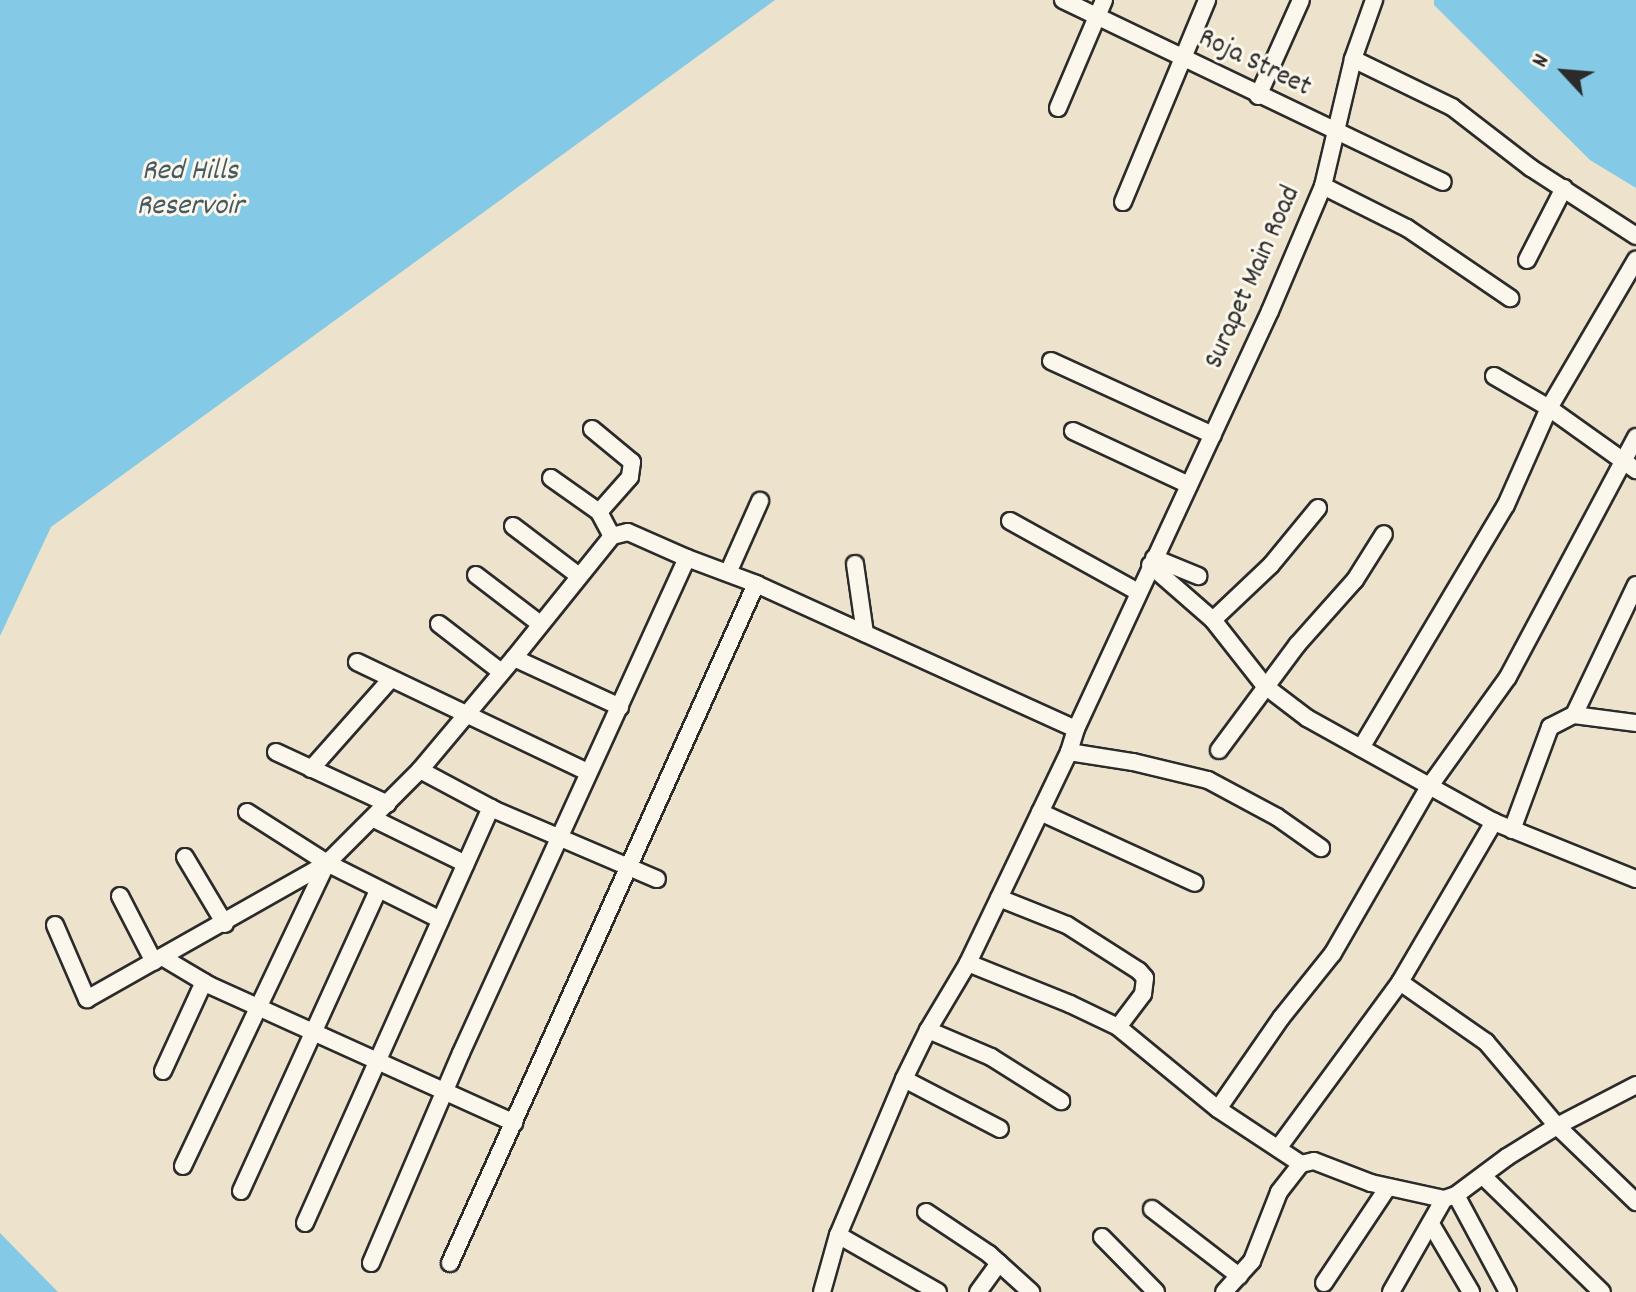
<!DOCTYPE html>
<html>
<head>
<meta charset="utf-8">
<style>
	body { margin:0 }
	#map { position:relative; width:1636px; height:1292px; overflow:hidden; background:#ede3cc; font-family:Dekko,sans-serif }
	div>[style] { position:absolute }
	.water>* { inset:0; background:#84c9e5 }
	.roads { filter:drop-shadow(2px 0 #2b2b2b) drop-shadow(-2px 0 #2b2b2b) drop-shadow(0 2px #2b2b2b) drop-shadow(0 -2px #2b2b2b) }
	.minor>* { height:16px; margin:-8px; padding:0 8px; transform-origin:8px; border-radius:8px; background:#fbf7ec }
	span { translate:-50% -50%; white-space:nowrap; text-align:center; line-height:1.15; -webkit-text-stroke:6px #fbf7ec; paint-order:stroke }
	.street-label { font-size:28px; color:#2b2b2b }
	.water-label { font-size:30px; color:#465a63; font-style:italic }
	.north { position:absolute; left:1524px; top:32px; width:80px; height:80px; -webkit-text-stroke:6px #fbf7ec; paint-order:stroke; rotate:296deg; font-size:22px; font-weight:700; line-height:32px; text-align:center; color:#2b2b2b }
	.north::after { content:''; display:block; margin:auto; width:28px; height:36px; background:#2b2b2b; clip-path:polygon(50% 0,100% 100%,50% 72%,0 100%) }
</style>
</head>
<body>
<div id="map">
	<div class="water">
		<div style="clip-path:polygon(0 0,775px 0,51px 527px,0 636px)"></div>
		<div style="clip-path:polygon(1434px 0,1636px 0,1636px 188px,1590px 160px,1434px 5px)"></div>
		<div style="clip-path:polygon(0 1233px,58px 1292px,0 1292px)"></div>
	</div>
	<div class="roads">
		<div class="minor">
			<div style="left:1063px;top:0;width:421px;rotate:25.6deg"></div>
			<div style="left:1353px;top:59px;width:110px;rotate:25.9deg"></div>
			<div style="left:1452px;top:107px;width:100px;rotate:37.7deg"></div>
			<div style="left:1531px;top:168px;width:125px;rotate:32.9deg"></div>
			<div style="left:1258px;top:96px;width:105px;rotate:-65.9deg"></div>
			<div style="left:1058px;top:108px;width:117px;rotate:-66.9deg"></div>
			<div style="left:1323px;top:186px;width:94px;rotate:26.6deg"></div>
			<div style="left:1407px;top:228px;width:125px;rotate:34.2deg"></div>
			<div style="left:1123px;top:202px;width:219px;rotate:-67.4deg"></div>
			<div style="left:1527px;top:260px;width:81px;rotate:-62.8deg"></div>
			<div style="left:1051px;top:361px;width:178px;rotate:24.6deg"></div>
			<div style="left:1494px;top:376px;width:64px;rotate:30.2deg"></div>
			<div style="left:1549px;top:408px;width:107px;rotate:35.5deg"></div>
			<div style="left:592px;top:429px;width:52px;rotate:39.5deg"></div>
			<div style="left:632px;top:462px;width:15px;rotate:98deg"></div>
			<div style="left:630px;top:477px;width:47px;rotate:131.5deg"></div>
			<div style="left:599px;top:512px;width:27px;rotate:62deg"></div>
			<div style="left:1073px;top:431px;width:128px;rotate:25deg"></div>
			<div style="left:551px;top:478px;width:59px;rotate:35.3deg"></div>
			<div style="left:1010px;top:521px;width:146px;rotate:29deg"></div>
			<div style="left:513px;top:526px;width:83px;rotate:37.1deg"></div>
			<div style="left:1154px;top:558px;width:48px;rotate:22.2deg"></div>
			<div style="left:855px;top:564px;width:70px;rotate:81.8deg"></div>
			<div style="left:1150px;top:565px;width:84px;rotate:41.1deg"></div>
			<div style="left:1213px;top:620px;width:84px;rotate:51.8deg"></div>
			<div style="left:1265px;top:686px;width:53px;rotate:37.3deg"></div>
			<div style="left:1307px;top:718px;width:214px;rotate:29.1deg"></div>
			<div style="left:1494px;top:822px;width:153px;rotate:21.9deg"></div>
			<div style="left:728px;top:573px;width:79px;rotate:-66deg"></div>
			<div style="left:476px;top:575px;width:81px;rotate:37.4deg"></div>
			<div style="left:1213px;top:620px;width:80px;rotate:-43.5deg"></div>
			<div style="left:1271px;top:565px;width:74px;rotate:-50.5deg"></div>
			<div style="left:439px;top:624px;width:78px;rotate:37.7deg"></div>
			<div style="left:514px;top:658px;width:156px;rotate:-51.2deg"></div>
			<div style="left:612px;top:536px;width:16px;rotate:-14deg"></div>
			<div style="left:628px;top:532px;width:64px;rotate:23.8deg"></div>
			<div style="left:357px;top:662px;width:256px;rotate:25.5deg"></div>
			<div style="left:1574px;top:715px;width:144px;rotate:-64.5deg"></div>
			<div style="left:1076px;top:729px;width:461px;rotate:-65.1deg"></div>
			<div style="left:1270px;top:311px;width:136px;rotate:-67deg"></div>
			<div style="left:1323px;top:186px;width:130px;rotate:-76.7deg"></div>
			<div style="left:1353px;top:59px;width:63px;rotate:-70.4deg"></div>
			<div style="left:1361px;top:748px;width:283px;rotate:-59.2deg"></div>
			<div style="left:1506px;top:505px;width:106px;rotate:-66.1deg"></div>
			<div style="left:1549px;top:408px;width:172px;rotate:-59.6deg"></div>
			<div style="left:1219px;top:750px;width:131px;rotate:-53.4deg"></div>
			<div style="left:1297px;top:645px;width:87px;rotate:-48.3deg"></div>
			<div style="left:1355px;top:580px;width:54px;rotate:-57.8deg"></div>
			<div style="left:276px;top:752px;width:123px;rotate:24.9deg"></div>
			<div style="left:1069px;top:752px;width:65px;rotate:8.9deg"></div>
			<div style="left:1133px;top:762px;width:77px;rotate:13.5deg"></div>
			<div style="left:1208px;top:780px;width:78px;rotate:28.2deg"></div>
			<div style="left:1277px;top:817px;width:54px;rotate:35.2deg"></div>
			<div style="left:311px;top:769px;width:120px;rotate:-48.4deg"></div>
			<div style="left:420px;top:770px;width:85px;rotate:28.1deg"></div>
			<div style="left:495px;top:810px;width:176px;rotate:23.1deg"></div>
			<div style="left:247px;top:812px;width:95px;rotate:32.5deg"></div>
			<div style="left:1040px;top:812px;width:170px;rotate:24.6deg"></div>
			<div style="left:374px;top:819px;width:102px;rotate:26.1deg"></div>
			<div style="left:1512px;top:830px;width:110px;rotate:-69.7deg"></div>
			<div style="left:1550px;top:727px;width:27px;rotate:-27deg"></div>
			<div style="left:1574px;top:715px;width:63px;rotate:7.4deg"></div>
			<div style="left:185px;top:857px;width:78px;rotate:59.2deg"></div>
			<div style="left:120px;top:896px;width:74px;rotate:62.7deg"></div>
			<div style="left:999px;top:898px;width:73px;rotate:21.7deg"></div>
			<div style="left:1067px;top:925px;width:85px;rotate:32.6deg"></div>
			<div style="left:1139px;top:971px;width:9px;rotate:49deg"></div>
			<div style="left:1145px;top:978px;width:16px;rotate:97deg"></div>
			<div style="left:1143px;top:994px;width:41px;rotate:127.1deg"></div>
			<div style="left:55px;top:925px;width:81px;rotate:66.6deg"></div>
			<div style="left:87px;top:999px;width:276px;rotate:-29.5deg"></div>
			<div style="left:327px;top:863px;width:127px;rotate:26.6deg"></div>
			<div style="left:162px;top:957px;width:55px;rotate:30.8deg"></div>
			<div style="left:209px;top:985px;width:335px;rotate:24.3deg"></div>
			<div style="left:968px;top:963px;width:110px;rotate:21.9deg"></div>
			<div style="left:1070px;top:1004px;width:53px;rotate:25.6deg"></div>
			<div style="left:1118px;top:1027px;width:129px;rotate:39.4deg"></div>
			<div style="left:1218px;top:1109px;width:100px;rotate:33.5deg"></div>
			<div style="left:1400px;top:982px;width:105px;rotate:34.9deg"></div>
			<div style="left:1486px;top:1042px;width:110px;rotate:49.8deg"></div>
			<div style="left:1557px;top:1126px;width:110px;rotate:43.9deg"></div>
			<div style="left:928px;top:1030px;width:69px;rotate:23.2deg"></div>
			<div style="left:991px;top:1057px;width:83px;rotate:32.2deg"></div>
			<div style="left:163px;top:1071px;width:98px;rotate:-65.3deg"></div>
			<div style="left:904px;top:1079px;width:108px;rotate:27.5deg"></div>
			<div style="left:1218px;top:1109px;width:111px;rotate:-55.3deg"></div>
			<div style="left:1281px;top:1018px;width:83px;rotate:-51.3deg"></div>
			<div style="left:1333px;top:953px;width:192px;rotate:-60deg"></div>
			<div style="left:1429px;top:787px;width:135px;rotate:-54.3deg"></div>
			<div style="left:1508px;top:677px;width:272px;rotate:-61.9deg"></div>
			<div style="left:1279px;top:1147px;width:205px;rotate:-53.7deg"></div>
			<div style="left:1400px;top:982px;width:186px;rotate:-59.6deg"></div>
			<div style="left:183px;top:1166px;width:335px;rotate:-64.6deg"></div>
			<div style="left:327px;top:863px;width:132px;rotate:-45deg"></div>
			<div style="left:420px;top:770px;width:146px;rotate:-50deg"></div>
			<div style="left:514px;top:658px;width:117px;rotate:24.8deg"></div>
			<div style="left:1483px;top:1176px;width:166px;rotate:44.3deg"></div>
			<div style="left:241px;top:1191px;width:330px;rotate:-65.5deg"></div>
			<div style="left:1456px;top:1195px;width:110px;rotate:61.8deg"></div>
			<div style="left:1152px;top:1209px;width:110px;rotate:37.6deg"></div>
			<div style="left:926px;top:1212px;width:76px;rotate:33.7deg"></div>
			<div style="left:989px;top:1254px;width:57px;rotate:42.1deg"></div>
			<div style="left:305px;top:1223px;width:455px;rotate:-65.9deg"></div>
			<div style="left:1431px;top:1224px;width:79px;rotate:59.5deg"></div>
			<div style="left:838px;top:1235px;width:115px;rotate:29.7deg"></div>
			<div style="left:1102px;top:1237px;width:77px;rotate:45.5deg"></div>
			<div style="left:371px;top:1263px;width:228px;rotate:-66.8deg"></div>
			<div style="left:461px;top:1053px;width:544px;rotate:-65.46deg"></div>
			<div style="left:687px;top:558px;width:74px;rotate:20.6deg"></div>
			<div style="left:756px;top:584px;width:351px;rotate:24.4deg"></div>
			<div style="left:1076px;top:729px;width:24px;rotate:107deg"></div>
			<div style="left:1069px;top:752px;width:234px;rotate:115.6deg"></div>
			<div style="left:968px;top:963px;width:78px;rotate:120.8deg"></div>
			<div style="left:928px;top:1030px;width:55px;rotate:116.1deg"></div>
			<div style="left:904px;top:1079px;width:169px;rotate:112.9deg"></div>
			<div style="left:838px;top:1235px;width:59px;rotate:105.7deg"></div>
			<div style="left:450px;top:1263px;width:745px;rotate:-65.74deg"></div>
			<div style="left:1324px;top:1283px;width:115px;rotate:-56.3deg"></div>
			<div style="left:978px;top:1292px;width:36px;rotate:-54deg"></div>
			<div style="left:1224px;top:1292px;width:42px;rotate:-47.9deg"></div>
			<div style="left:1252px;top:1261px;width:74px;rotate:-68.6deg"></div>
			<div style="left:1279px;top:1192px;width:36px;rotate:-52deg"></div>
			<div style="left:1301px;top:1164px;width:13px;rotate:-13deg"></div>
			<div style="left:1314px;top:1161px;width:61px;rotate:21.1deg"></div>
			<div style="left:1371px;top:1183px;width:75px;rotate:12.4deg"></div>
			<div style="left:1444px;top:1199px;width:13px;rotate:-18deg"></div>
			<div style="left:1456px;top:1195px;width:64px;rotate:-36.7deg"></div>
			<div style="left:1507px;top:1157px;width:59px;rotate:-31.8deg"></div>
			<div style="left:1557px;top:1126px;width:89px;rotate:-27.4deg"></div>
			<div style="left:1391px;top:1292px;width:107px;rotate:-60.3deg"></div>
		</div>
	</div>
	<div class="street-label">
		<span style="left:1254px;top:64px;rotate:26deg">Roja Street</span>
		<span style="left:1254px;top:278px;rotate:-66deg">Surapet Main Road</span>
	</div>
	<div class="water-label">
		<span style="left:190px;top:190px">Red Hills<br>Reservoir</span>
	</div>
	<div class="north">N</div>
</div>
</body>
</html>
